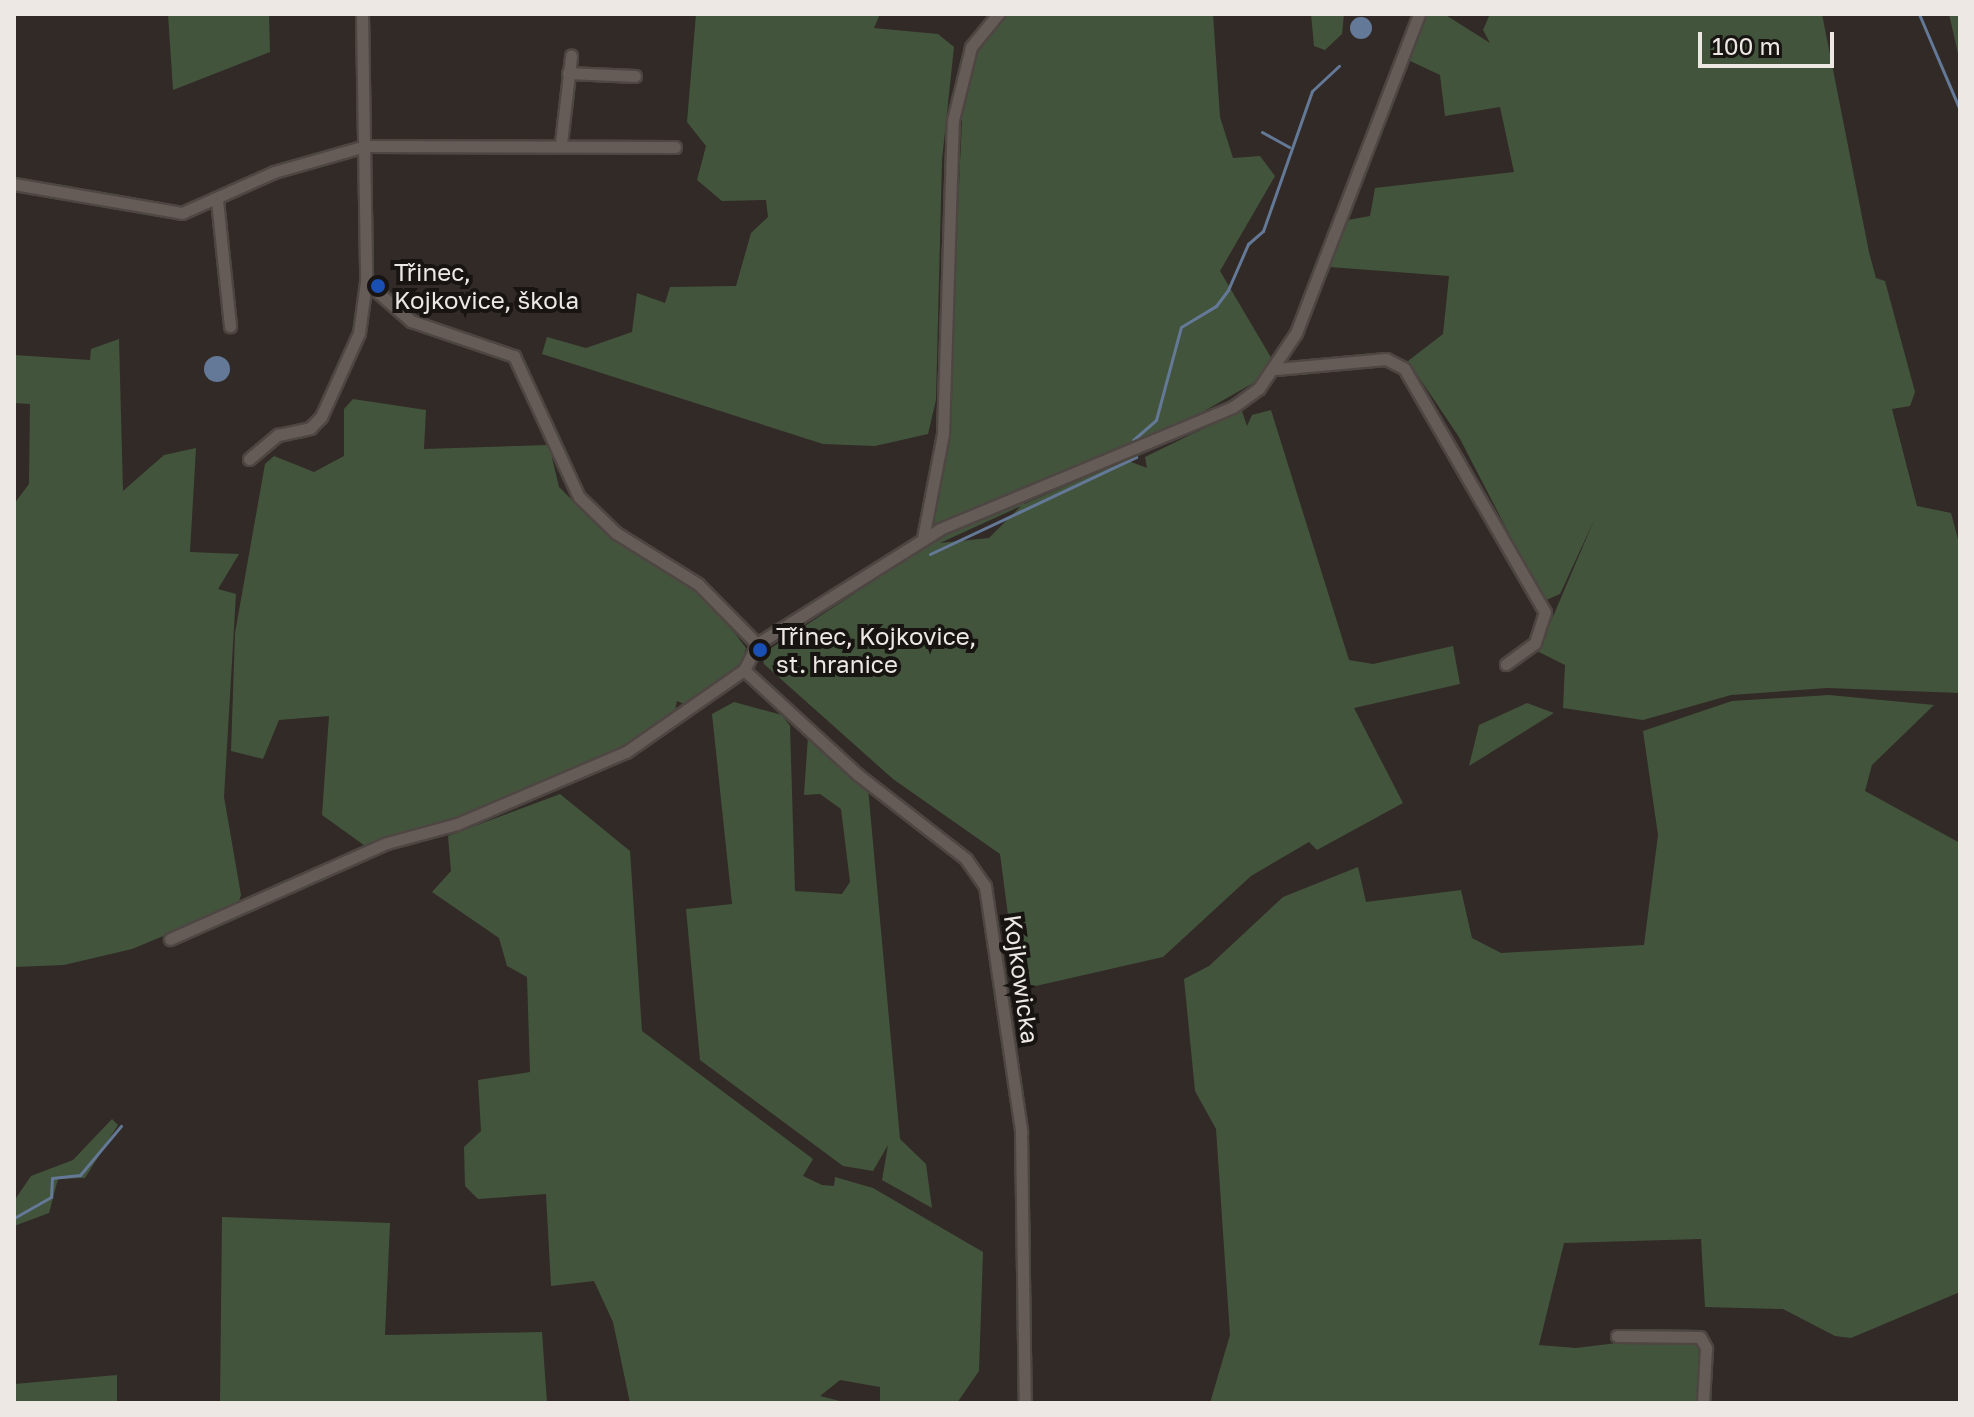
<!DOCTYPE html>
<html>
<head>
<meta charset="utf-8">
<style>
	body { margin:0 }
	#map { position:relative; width:1974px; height:1417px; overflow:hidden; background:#322a26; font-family:"Golos Text",sans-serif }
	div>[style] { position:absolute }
	.green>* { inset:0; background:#43543c }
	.water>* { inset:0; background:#647997 }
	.round { border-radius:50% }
	.stream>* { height:3px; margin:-1.5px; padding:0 1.5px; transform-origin:1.5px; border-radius:1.5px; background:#647997 }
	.roads { filter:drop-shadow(2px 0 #4d4642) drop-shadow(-2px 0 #4d4642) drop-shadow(0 2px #4d4642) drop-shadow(0 -2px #4d4642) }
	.minor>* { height:11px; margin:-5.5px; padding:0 5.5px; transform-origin:5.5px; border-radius:5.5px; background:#655c57 }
	.dots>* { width:22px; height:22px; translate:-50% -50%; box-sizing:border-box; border:4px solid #171412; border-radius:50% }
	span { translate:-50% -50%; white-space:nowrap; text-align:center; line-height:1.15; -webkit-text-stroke:8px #171412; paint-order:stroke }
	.poi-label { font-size:24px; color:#eee8e5 }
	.left { translate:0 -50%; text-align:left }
	.street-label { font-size:24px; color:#eee8e5 }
	.frame { position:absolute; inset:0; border:16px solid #eee8e5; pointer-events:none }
	.scale { position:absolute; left:1698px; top:32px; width:136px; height:36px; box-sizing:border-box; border:4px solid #eee8e5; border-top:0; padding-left:10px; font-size:24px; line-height:28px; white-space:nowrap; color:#eee8e5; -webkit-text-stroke:6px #171412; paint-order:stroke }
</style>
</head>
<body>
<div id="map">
	<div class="green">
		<div style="clip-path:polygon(168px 14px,269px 14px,270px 52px,173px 90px)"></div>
		<div style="clip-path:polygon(696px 14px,880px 14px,874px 28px,938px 34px,954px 47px,942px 160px,936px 400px,928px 434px,875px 446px,823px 444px,542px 354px,547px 337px,586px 348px,632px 332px,637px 293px,665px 303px,670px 287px,736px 286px,751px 233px,768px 217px,766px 200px,722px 201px,697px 180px,706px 146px,687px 122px)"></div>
		<div style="clip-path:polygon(evenodd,1007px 14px,1213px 14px,1220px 117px,1233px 158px,1260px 156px,1275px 176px,1220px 271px,1273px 361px,1262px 378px,1178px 426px,1030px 484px,1024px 504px,1126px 460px,1147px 468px,1145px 457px,1192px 434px,1242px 411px,1247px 426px,1252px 415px,1271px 410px,1349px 660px,1373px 664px,1453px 646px,1460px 684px,1354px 708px,1403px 803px,1317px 850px,1309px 842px,1251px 876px,1163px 957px,1027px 988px,1017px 984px,1000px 854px,893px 779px,764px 664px,762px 654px,947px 533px,930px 520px,950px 384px,963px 97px,972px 58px,1007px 14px,1021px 506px,989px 538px,940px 543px,1021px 506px)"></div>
		<div style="clip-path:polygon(1311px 14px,1344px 14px,1342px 34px,1325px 50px,1314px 46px)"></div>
		<div style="clip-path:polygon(1426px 14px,1444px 14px,1490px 43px,1483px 30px,1490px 14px,1822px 14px,1869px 252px,1876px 278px,1885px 281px,1915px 392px,1910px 406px,1892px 409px,1917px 506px,1951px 513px,1960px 547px,1960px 693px,1827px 688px,1731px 695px,1643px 720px,1563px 708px,1565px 665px,1533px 649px,1546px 633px,1595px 518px,1560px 594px,1544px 601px,1459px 437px,1408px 361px,1443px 334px,1449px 276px,1330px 267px,1348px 220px,1370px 216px,1375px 188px,1514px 172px,1500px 107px,1445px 116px,1440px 75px,1406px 59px)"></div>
		<div style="clip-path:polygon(1949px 14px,1960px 14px,1960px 58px,1959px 58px)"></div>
		<div style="clip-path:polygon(119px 339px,123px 491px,164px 455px,196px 448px,190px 552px,239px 554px,218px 589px,236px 594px,224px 797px,241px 895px,238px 905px,132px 949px,64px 965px,14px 967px,14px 504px,29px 484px,30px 404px,14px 403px,14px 355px,90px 360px,91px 349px)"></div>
		<div style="clip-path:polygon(353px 399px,426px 410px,424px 449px,549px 445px,559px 487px,603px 531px,705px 594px,746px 648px,740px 666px,686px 705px,677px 701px,674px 715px,614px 754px,501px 804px,368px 848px,322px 815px,329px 716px,279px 720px,263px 759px,231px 751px,235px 633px,265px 464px,274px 456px,314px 472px,344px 456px,344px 409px)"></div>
		<div style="clip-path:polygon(1829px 695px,1934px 705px,1872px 765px,1865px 791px,1960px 843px,1960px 1292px,1851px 1338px,1835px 1336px,1783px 1309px,1705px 1307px,1701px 1239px,1564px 1243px,1539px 1345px,1576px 1348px,1691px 1334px,1704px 1348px,1699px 1403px,1210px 1403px,1230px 1335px,1216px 1129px,1195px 1091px,1184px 979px,1209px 966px,1283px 897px,1358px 867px,1366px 902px,1461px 890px,1472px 938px,1501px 953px,1644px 945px,1658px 835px,1643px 731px,1732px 701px)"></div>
		<div style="clip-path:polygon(734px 702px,782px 715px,790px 726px,795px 891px,842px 894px,850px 882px,841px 809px,820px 794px,804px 795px,808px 736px,868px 788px,900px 1139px,926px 1164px,932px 1208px,882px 1180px,888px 1145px,873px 1171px,843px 1166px,700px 1060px,686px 909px,732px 904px,712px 714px)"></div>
		<div style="clip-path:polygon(1527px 703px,1554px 713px,1469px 766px,1479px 725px)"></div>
		<div style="clip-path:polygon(560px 794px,630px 851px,642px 1031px,813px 1159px,803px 1176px,822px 1185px,834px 1186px,835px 1177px,873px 1188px,983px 1252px,979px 1371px,957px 1403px,880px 1403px,880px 1387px,840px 1380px,820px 1396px,848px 1403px,630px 1403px,613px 1322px,594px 1281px,551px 1286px,546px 1194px,478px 1199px,465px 1186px,464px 1147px,481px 1131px,478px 1080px,530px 1072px,527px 977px,507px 966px,499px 938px,432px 892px,451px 871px,448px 836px)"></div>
		<div style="clip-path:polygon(112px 1119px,118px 1125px,85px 1178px,58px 1179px,49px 1213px,14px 1226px,14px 1201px,31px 1176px,73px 1160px)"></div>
		<div style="clip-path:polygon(222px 1217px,390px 1223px,385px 1335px,542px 1332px,547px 1403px,220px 1403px)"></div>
		<div style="clip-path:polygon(117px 1375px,117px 1403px,14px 1403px,14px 1384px)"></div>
	</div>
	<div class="water">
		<div class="round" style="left:1350px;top:17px;width:22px;height:22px"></div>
		<div class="round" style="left:204px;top:356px;width:26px;height:26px"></div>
	</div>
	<div class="stream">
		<div style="left:1919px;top:14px;width:104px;rotate:66.9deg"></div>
		<div style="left:1262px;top:132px;width:31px;rotate:29deg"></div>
		<div style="left:1133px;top:440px;width:30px;rotate:-41deg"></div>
		<div style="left:1156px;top:420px;width:96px;rotate:-75deg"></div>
		<div style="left:1181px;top:327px;width:41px;rotate:-31deg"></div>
		<div style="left:1216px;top:306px;width:20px;rotate:-53deg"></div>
		<div style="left:1228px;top:290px;width:50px;rotate:-66.5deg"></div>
		<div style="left:1248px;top:244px;width:20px;rotate:-41deg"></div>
		<div style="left:1263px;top:231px;width:148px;rotate:-70.7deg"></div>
		<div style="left:1312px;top:91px;width:37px;rotate:-43deg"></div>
		<div style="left:930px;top:554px;width:228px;rotate:-25.2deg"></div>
		<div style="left:14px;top:1218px;width:43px;rotate:-29.6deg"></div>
		<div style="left:51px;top:1197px;width:19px;rotate:-87deg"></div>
		<div style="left:52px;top:1178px;width:28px;rotate:-6deg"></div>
		<div style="left:80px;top:1175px;width:64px;rotate:-50.1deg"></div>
	</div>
	<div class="roads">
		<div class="minor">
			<div style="left:362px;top:14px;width:268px;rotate:89.1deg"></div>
			<div style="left:366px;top:282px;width:60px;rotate:40.9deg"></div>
			<div style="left:411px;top:321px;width:109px;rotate:18.8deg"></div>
			<div style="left:514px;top:356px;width:155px;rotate:65.3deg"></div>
			<div style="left:579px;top:497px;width:52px;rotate:44.2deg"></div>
			<div style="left:616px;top:533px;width:97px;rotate:31.9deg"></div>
			<div style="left:698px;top:584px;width:84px;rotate:45.5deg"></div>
			<div style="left:757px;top:644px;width:216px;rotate:-32.1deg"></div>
			<div style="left:940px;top:529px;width:317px;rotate:-22.6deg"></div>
			<div style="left:1233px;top:407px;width:32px;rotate:-36deg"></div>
			<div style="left:1259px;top:388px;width:66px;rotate:-56.1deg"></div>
			<div style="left:1296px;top:333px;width:342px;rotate:-68.9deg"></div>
			<div style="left:568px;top:73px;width:67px;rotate:2.6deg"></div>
			<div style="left:561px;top:143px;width:88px;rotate:-83.4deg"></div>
			<div style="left:14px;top:184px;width:170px;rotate:9.8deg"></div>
			<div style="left:182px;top:213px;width:101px;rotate:-24deg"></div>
			<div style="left:274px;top:172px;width:95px;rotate:-15.9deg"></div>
			<div style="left:365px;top:146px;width:310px;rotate:0.2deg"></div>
			<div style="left:217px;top:200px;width:127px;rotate:84.1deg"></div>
			<div style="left:1276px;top:369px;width:110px;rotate:-5.2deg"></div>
			<div style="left:1386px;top:359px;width:20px;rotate:27deg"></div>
			<div style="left:1404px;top:368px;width:282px;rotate:60deg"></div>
			<div style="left:1545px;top:612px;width:33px;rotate:108deg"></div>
			<div style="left:1535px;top:643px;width:36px;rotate:144deg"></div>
			<div style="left:249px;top:459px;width:38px;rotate:-40deg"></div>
			<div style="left:278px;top:435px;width:33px;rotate:-12deg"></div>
			<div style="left:310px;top:428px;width:16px;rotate:-45deg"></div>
			<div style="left:321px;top:417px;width:92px;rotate:-65.7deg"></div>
			<div style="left:359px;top:333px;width:51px;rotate:-82.2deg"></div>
			<div style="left:923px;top:538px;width:106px;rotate:-79.1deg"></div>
			<div style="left:943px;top:434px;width:314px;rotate:-88.2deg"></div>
			<div style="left:953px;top:120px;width:75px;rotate:-76.1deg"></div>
			<div style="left:971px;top:47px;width:43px;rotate:-50.7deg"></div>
			<div style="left:744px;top:670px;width:154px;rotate:42.6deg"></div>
			<div style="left:857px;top:774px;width:138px;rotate:37.9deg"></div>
			<div style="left:966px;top:859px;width:33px;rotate:55deg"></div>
			<div style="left:985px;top:886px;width:248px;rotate:81.6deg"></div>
			<div style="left:1021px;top:1131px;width:272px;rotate:89.2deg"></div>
			<div style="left:170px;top:939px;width:237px;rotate:-23.9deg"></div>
			<div style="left:387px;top:843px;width:73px;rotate:-15.2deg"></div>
			<div style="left:457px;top:824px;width:184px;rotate:-23.1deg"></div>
			<div style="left:626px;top:752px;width:144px;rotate:-34.8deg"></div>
			<div style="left:744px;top:670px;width:29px;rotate:-63deg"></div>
			<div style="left:1617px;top:1336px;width:83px;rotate:0.7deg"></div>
			<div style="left:1700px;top:1337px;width:13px;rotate:61deg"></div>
			<div style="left:1706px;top:1348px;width:55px;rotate:93.1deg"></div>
		</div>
	</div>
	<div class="dots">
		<div style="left:378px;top:286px;background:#1a4fb4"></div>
		<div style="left:760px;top:650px;background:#1a4fb4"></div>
	</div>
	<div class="poi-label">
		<span class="left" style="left:394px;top:286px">Třinec,<br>Kojkovice, škola</span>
		<span class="left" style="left:776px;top:650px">Třinec, Kojkovice,<br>st. hranice</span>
	</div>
	<div class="street-label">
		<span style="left:1022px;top:979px;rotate:82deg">Kojkowicka</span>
	</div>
	<div class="frame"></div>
	<div class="scale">100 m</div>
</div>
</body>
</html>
